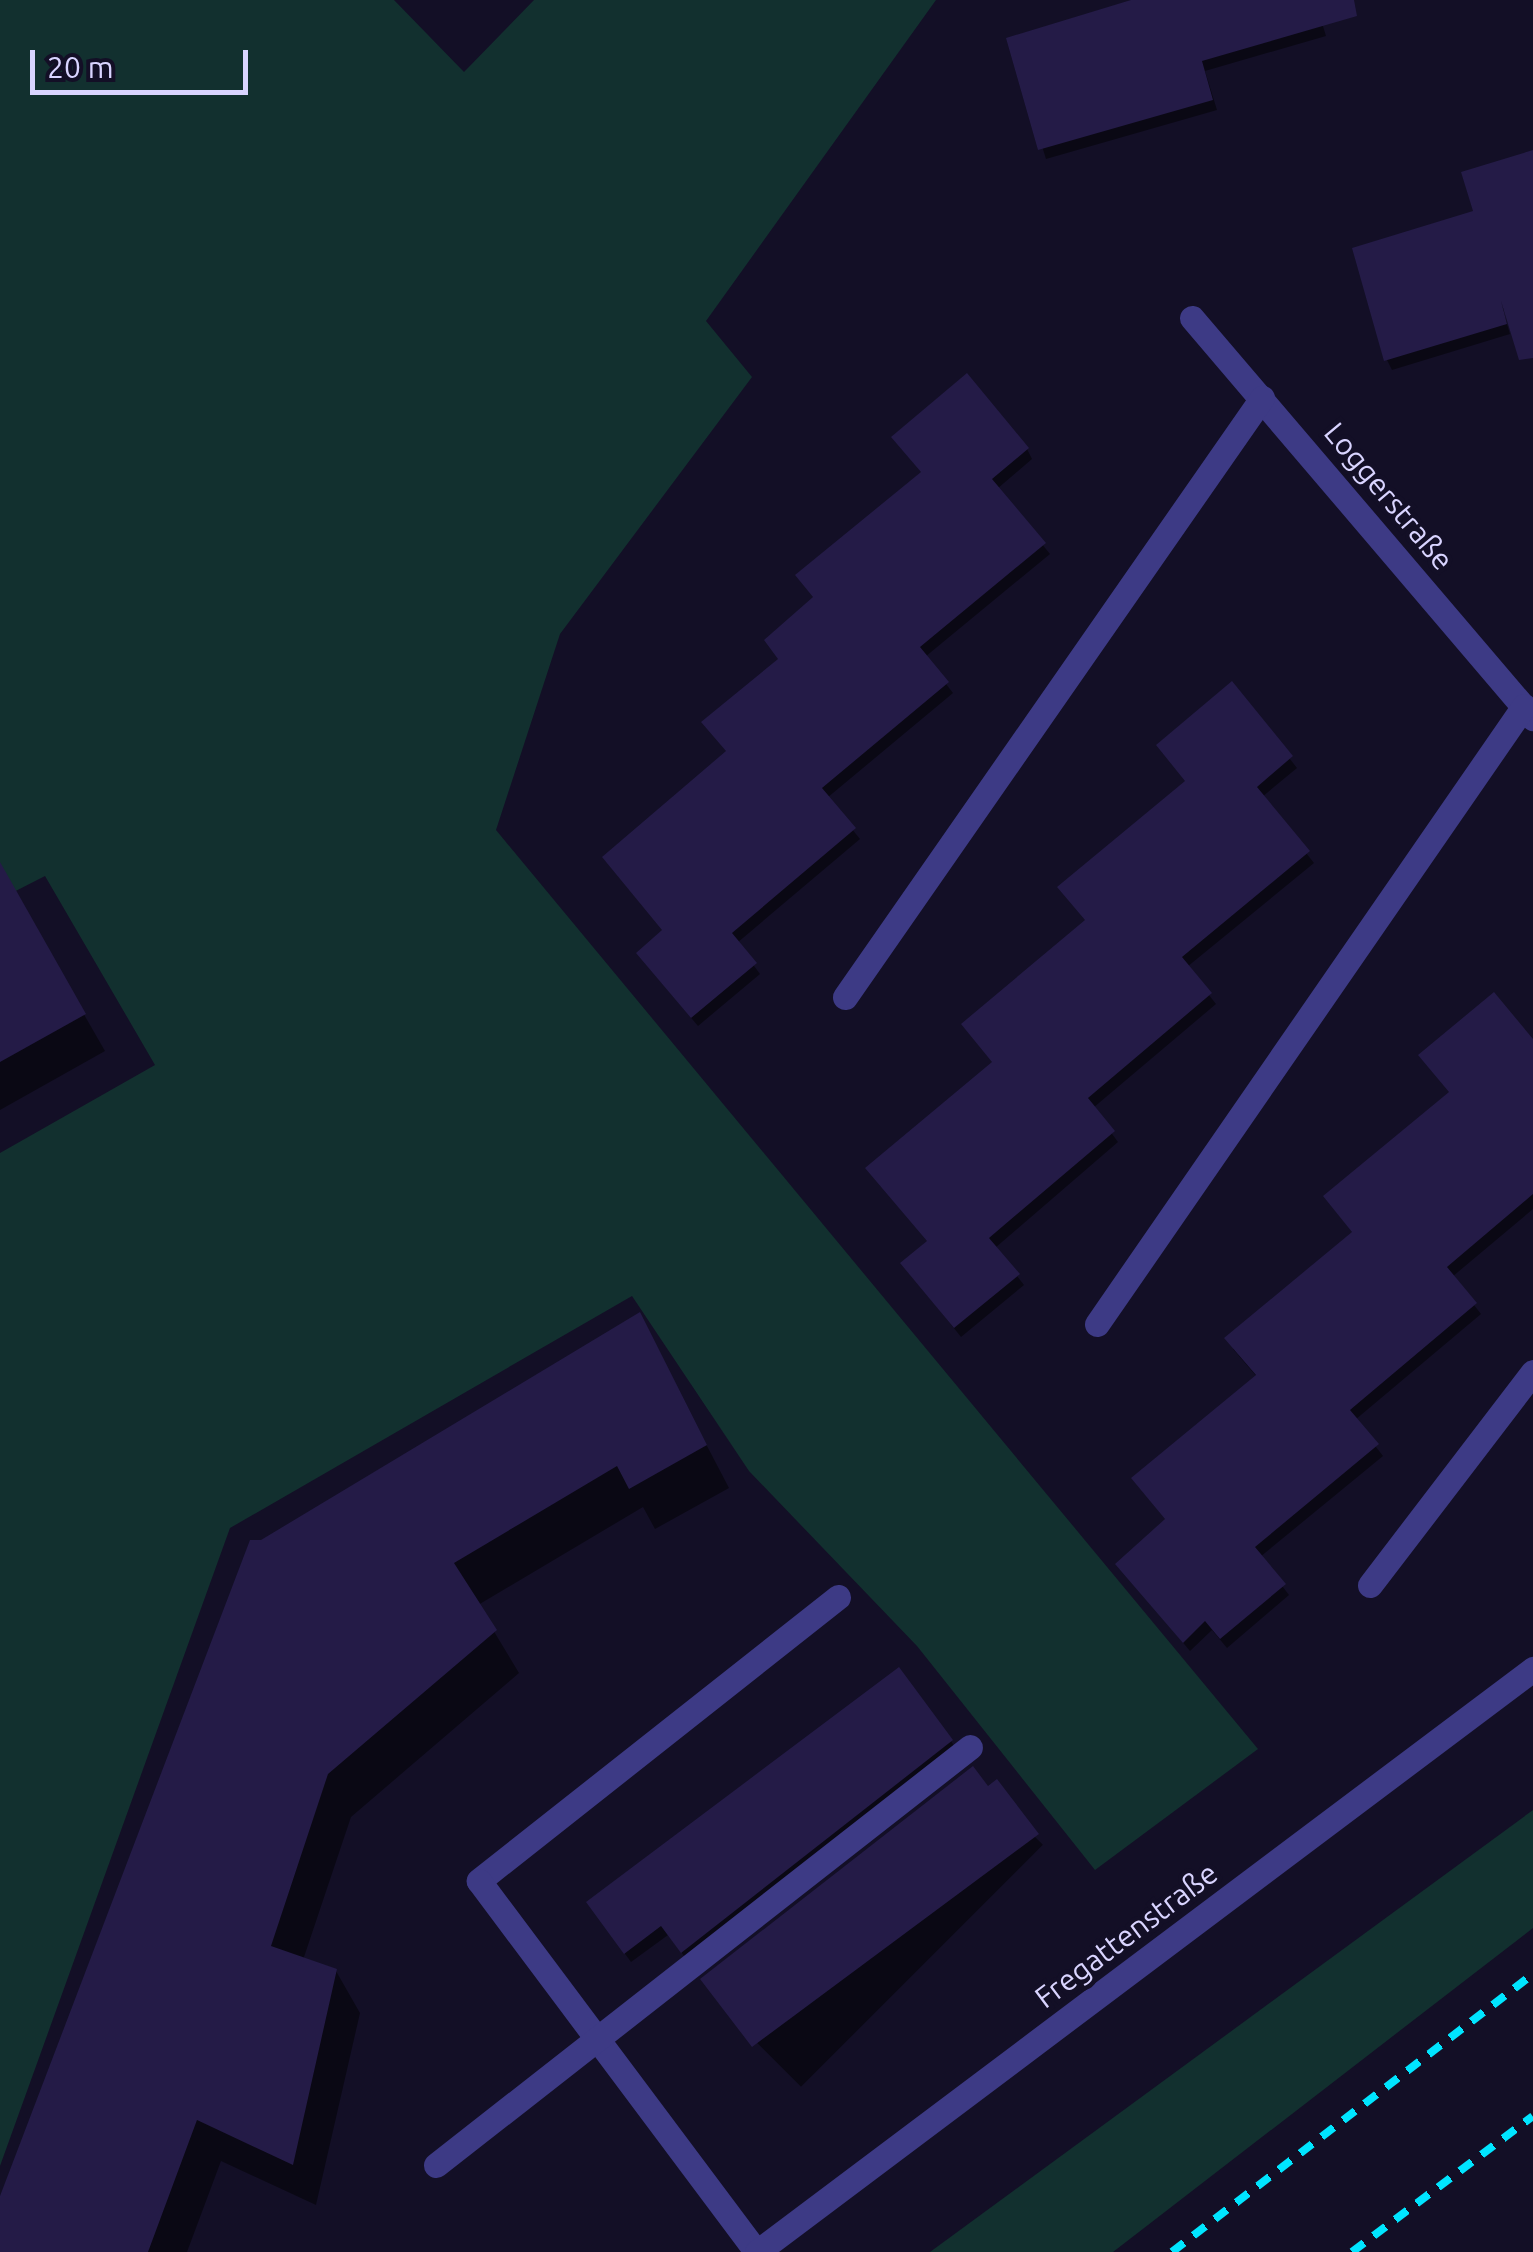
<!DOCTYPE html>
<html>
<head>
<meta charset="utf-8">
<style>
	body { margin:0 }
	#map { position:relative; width:1533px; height:2252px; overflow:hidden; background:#130f26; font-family:Ubuntu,sans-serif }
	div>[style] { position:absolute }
	.green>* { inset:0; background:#12302f }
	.shadow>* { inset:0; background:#0007; transform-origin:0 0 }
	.building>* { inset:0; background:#241b47 }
	.minor>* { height:25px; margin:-12.5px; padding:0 12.5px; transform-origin:12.5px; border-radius:12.5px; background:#3d3a85 }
	.rail>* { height:8px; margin-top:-4px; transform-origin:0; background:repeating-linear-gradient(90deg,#00e5ff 0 15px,transparent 0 27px) }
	span { translate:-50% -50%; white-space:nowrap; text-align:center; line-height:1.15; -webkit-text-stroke:9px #130f26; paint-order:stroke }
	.street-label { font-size:30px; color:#d9d4ff }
	.scale { position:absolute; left:30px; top:50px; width:218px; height:45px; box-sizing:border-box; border:5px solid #d9d4ff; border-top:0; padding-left:12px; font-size:30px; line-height:35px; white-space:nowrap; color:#d9d4ff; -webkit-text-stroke:8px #130f26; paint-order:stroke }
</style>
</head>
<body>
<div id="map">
	<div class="green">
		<div style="clip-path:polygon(0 0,394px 0,464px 72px,534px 0,936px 0,706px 321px,752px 377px,560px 634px,496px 830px,1258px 1749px,1095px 1870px,917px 1646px,749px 1471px,632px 1296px,230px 1528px,0 2166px,0 1153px,155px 1065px,45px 876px,0 899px)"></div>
		<div style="clip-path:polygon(1533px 1810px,1533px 1928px,1113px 2252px,930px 2252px)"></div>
	</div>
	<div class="shadow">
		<div style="clip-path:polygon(1139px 0,1315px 0,1326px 36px,1205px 71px,1217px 110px,1046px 159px,1009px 40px)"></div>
		<div style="clip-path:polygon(1533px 153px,1533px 303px,1503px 311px,1510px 334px,1392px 370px,1387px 360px,1476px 213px)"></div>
		<div style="clip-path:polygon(1027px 449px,1032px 459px,997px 489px,1050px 554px,925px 657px,953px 693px,827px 798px,860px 839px,737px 943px,760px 974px,698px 1026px,645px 963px,664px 932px,728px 752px,780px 660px,773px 651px)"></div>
		<div style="clip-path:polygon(1232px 685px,1297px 768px,1262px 797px,1314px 863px,1187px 967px,1216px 1004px,1093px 1108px,1118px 1142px,995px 1248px,1024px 1285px,961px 1337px,903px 1264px,929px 1243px,994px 1063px,1187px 783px)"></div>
		<div style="clip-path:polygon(29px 919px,105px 1051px,0 1110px,0 935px)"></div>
		<div style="clip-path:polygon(1533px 1043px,1533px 1209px,1452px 1277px,1481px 1314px,1355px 1420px,1383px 1456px,1260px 1557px,1289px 1595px,1227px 1648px,1212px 1630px,1190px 1651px,1118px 1565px,1167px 1521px,1140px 1488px,1257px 1377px,1233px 1349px,1353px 1233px,1326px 1197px)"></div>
		<div style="clip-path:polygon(639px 1316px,729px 1488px,655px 1529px,643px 1507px,478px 1605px,519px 1673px,351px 1817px,303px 1960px,336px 1971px,360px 2013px,316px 2205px,221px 2161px,187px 2252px,0 2252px,0 2203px,247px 1554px)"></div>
		<div style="clip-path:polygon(951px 1741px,957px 1751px,688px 1961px,668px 1935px,631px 1962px,595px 1913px)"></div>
		<div style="left:987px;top:1789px;width:79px;height:342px;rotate:45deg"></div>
	</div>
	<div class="building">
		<div style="clip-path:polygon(1131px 0,1354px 0,1357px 16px,1202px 61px,1213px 100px,1038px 150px,1006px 38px)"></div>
		<div style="clip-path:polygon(1533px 150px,1533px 358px,1519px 360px,1501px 301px,1507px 324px,1384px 361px,1352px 248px,1473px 211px,1461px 172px)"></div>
		<div style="clip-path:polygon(967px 373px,1029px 448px,992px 479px,1046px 543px,920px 647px,949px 682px,822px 788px,856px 828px,732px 933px,757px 963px,691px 1018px,636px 953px,662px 930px,602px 857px,726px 751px,701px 722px,778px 659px,764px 640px,813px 597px,795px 575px,921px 472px,891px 437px)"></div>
		<div style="clip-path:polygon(1232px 681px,1293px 756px,1257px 787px,1310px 851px,1182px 957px,1212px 993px,1088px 1098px,1115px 1131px,989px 1238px,1020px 1274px,954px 1328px,900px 1263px,927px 1241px,865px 1168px,992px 1062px,961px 1024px,1085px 920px,1057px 887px,1185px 781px,1156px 745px)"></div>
		<div style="clip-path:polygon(0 862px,86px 1014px,0 1062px)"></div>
		<div style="clip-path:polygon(1494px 992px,1533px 1039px,1533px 1194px,1447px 1267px,1477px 1303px,1350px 1410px,1379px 1444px,1255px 1547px,1286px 1584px,1220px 1639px,1205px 1621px,1183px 1643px,1115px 1564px,1165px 1519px,1131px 1478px,1256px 1375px,1224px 1338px,1352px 1232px,1323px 1196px,1449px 1092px,1418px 1055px)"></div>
		<div style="clip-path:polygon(640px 1312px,707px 1445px,629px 1489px,617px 1466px,454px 1563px,497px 1630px,328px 1774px,271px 1946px,337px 1969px,293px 2165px,197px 2120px,148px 2252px,0 2252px,0 2196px,250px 1540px,261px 1540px)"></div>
		<div style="clip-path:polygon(899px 1667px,953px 1740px,681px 1953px,661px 1926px,624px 1954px,586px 1902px)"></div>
		<div style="clip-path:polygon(973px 1766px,988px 1786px,997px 1779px,1039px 1834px,752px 2047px,700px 1979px)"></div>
	</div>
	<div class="minor">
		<div style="left:1192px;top:318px;width:526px;rotate:49.55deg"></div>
		<div style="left:845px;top:997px;width:730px;rotate:-55.16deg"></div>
		<div style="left:1097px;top:1324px;width:751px;rotate:-55.36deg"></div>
		<div style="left:1370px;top:1585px;width:268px;rotate:-52.6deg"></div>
		<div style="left:838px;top:1597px;width:458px;rotate:141.7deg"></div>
		<div style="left:479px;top:1881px;width:464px;rotate:53.2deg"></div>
		<div style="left:757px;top:2252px;width:971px;rotate:-36.92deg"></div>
		<div style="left:436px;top:2165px;width:678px;rotate:-38.05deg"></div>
	</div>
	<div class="rail">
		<div style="left:1172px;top:2252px;width:456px;rotate:-37.6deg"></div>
		<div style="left:1352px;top:2252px;width:226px;rotate:-36.9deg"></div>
	</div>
	<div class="street-label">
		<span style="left:1389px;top:496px;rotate:50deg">Loggerstraße</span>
		<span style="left:1126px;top:1935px;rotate:-37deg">Fregattenstraße</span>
	</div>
	<div class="scale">20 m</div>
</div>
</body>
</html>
